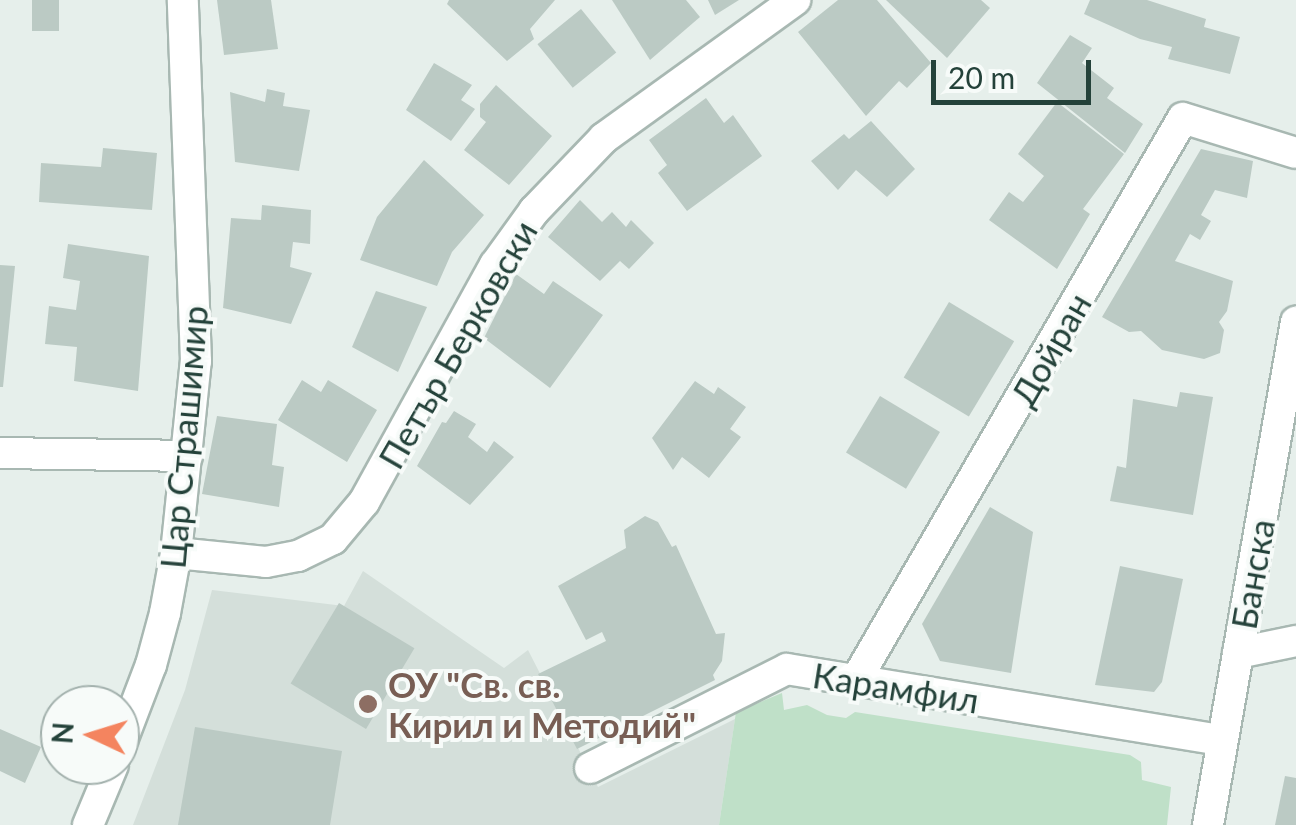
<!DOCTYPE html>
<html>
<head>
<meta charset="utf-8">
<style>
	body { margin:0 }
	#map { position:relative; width:1296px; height:825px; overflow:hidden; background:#e6efeb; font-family:Lato,sans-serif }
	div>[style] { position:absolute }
	.built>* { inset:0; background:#d4dfda }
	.green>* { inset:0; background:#bfe0c8 }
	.building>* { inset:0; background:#bbcac4; transform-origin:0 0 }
	.roads { filter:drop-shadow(2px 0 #a8b8b2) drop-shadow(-2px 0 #a8b8b2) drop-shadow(0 2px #a8b8b2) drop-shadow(0 -2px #a8b8b2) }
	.minor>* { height:30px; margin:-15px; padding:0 15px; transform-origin:15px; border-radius:15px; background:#fff }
	.dots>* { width:28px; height:28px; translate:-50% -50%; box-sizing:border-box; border:5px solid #f7fbf9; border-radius:50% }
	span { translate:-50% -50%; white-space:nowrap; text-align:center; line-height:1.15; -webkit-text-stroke:8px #f7fbf9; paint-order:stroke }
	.street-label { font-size:35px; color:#24423a }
	.education-label { font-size:35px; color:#785e54; font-weight:700 }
	.left { translate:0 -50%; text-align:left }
	.north { position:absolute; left:40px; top:685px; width:100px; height:100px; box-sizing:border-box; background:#f7fbf9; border:2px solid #a3b1ad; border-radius:50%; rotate:274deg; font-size:28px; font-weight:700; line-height:40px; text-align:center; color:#24423a }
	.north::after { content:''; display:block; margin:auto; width:35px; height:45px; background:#f4845f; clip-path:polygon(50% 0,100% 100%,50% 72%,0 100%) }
	.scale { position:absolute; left:931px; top:60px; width:160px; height:45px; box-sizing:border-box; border:5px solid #24423a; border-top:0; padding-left:12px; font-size:30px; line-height:35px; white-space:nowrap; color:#24423a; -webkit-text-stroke:8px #f7fbf9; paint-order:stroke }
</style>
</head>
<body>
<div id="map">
	<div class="built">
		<div style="clip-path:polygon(363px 571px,504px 668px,528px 650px,598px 787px,735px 719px,719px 825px,133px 825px,185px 690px,212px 590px,344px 606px)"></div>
	</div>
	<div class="green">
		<div style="clip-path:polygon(782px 693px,784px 710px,807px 705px,827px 715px,846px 718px,855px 712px,1130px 755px,1141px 762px,1142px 780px,1171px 787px,1167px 825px,719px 825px,736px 712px)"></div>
	</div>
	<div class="building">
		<div style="left:32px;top:0;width:27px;height:31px"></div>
		<div style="clip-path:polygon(217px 0,271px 0,278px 49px,224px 55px)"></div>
		<div style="clip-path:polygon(449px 0,555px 0,530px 29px,534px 39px,507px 61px,447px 4px)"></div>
		<div style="clip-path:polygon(612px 0,686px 0,700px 17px,650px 60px)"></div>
		<div style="clip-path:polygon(708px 0,739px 0,715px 15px)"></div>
		<div style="clip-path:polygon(838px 0,877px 0,931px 63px,907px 88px,899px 81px,866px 116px,798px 32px)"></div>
		<div style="clip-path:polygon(886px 0,981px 0,990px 8px,947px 58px)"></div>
		<div style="clip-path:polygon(1090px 0,1147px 0,1206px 19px,1204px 27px,1240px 37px,1230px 74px,1168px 59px,1172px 47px,1140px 39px,1084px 14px)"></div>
		<div style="left:581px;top:9px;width:56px;height:56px;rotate:51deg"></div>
		<div style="clip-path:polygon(1070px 35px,1092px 48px,1082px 63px,1114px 88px,1107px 98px,1143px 124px,1125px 153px,1037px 83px)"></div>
		<div style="clip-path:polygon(434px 63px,472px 85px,461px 100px,475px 109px,451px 141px,406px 110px)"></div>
		<div style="clip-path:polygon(496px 85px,552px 136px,509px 185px,464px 150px,486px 122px,480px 117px,480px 104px)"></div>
		<div style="clip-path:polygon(267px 89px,285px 93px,283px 106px,310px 110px,299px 171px,235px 162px,230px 92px,265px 102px)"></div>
		<div style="clip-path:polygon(706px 98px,724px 123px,733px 115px,762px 156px,687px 211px,658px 173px,667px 165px,649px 140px)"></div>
		<div style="clip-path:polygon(1057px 102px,1124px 154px,1083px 209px,1090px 214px,1057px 269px,989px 220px,1009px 192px,1023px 202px,1044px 176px,1018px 154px)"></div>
		<div style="clip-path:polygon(871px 121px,915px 169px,887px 197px,856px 170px,838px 190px,811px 161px,844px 134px,849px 139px)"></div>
		<div style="clip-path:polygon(103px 148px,157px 153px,152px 210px,39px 202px,41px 163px,101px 167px)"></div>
		<div style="clip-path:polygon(1201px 149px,1253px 161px,1247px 198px,1215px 190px,1201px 215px,1211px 221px,1200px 240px,1190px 234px,1175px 261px,1233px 281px,1227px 311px,1219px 322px,1224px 330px,1220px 353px,1204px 359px,1162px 350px,1141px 331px,1129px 332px,1102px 317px)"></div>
		<div style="clip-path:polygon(424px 160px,484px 215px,452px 252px,437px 286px,360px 260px,377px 217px)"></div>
		<div style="clip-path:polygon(580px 200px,602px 222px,612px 212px,626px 227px,631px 220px,654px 243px,629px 269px,620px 261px,600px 281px,548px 237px)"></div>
		<div style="clip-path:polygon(262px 205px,311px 210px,310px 244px,293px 242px,290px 267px,312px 273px,291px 324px,223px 308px,231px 218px,261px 220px)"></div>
		<div style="clip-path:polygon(68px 244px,149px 256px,138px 391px,74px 381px,77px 347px,45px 344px,49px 306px,76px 310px,80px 281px,63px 278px)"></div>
		<div style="clip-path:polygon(0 265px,15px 266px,3px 387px,0 387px)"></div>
		<div style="clip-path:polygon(516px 274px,544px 294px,553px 281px,603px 315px,550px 388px,484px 338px)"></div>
		<div style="clip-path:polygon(376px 291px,427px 307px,398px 372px,352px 347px)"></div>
		<div style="left:949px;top:302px;width:76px;height:88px;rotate:31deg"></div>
		<div style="clip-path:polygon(302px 380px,321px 392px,328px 380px,377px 410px,347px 462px,278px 420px)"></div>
		<div style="clip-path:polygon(695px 381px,714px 394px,718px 387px,746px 407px,730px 429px,741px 437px,709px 478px,682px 457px,673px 470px,652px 438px)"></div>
		<div style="clip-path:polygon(1180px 392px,1213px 397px,1193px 515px,1110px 501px,1117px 466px,1126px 468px,1133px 399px,1177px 407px)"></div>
		<div style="left:880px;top:396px;width:70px;height:66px;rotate:31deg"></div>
		<div style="clip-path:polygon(454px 411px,476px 424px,468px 437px,487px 452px,494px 441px,514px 457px,470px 505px,417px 466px,442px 422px,446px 423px)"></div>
		<div style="clip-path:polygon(217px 416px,277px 424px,272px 465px,284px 467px,279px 507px,202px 494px)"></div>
		<div style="clip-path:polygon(990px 507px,1033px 532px,1011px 673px,940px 661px,922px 624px)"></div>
		<div style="clip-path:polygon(645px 516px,658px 522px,672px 547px,676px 545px,716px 634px,725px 633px,722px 661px,713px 675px,715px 680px,577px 749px,538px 674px,606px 641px,602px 632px,586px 640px,558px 586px,626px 548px,624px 530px)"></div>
		<div style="clip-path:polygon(1120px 566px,1183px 579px,1162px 682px,1154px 692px,1095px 685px)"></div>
		<div style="left:339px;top:603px;width:88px;height:94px;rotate:31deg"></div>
		<div style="clip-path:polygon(195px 727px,342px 751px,330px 825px,178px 825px)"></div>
		<div style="clip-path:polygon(0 729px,41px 747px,25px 783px,0 771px)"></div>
		<div style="clip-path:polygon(1285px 776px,1296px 778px,1296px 825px,1275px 825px)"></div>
	</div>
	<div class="roads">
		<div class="minor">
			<div style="left:0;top:453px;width:187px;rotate:0.9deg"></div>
			<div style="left:176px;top:553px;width:90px;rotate:5.7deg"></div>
			<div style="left:266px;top:562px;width:33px;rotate:-11deg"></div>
			<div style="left:298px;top:556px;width:39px;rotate:-26deg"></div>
			<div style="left:333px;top:539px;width:48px;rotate:-50deg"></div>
			<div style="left:364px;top:502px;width:271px;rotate:-61.1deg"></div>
			<div style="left:495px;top:265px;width:67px;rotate:-54.2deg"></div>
			<div style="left:534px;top:211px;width:101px;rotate:-46.2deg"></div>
			<div style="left:604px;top:138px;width:236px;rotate:-35.8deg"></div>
			<div style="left:1238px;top:653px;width:59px;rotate:-11.7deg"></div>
			<div style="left:856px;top:680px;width:650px;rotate:-59.81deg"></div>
			<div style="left:1183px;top:118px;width:118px;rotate:17.2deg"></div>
			<div style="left:120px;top:746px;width:87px;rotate:-69.1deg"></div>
			<div style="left:151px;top:665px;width:54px;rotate:-74.9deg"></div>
			<div style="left:165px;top:613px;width:61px;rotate:-79.6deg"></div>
			<div style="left:176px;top:553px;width:193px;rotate:-84.1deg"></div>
			<div style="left:196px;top:361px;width:361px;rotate:-92.1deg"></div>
			<div style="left:590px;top:768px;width:220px;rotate:-26.7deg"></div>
			<div style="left:787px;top:669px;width:441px;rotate:9.3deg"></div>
			<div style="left:88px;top:825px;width:65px;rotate:-67.4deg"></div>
			<div style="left:1208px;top:825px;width:511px;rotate:-80.08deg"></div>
		</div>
	</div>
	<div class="dots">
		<div style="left:368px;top:704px;background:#8d6e63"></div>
	</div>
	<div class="street-label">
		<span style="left:457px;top:344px;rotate:-60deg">Петър Берковски</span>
		<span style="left:1050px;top:349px;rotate:-60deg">Дойран</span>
		<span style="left:183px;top:437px;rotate:-85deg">Цар Страшимир</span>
		<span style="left:1252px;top:574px;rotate:-80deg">Банска</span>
		<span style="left:896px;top:687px;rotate:9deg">Карамфил</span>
	</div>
	<div class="education-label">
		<span class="left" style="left:388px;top:704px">ОУ "Св. св.<br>Кирил и Методий"</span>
	</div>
	<div class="north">N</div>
	<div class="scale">20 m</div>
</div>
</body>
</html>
